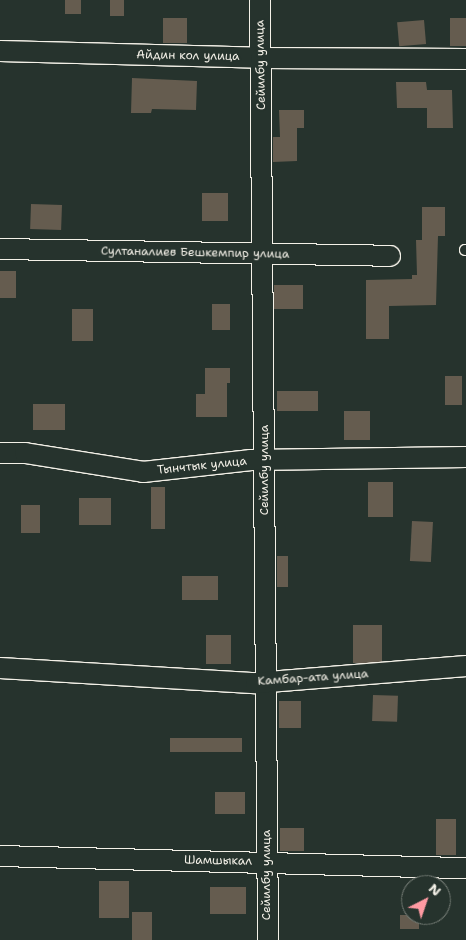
<!DOCTYPE html>
<html>
<head>
<meta charset="utf-8">
<style>
	body { margin:0 }
	#map { position:relative; width:466px; height:940px; overflow:hidden; background:#26332d; font-family:"Shantell Sans",sans-serif }
	div>[style] { position:absolute }
	.building>* { inset:0; background:#655c4f; transform-origin:0 0 }
	.roads { filter:drop-shadow(1px 0 #f4f1e8) drop-shadow(-1px 0 #f4f1e8) drop-shadow(0 1px #f4f1e8) drop-shadow(0 -1px #f4f1e8) }
	.service>* { height:10px; margin:-5px; padding:0 5px; transform-origin:5px; border-radius:5px; background:#26332d }
	.minor>* { height:20px; margin:-10px; padding:0 10px; transform-origin:10px; border-radius:10px; background:#26332d }
	span { translate:-50% -50%; white-space:nowrap; text-align:center; line-height:1.15; -webkit-text-stroke:4px #26332d; paint-order:stroke }
	.street-label { font-size:12px; color:#f4f1e8 }
	.north { position:absolute; left:401px; top:875px; width:50px; height:50px; box-sizing:border-box; background:#26332d; border:1px solid #787f78; border-radius:50%; rotate:41deg; font-size:14px; font-weight:700; line-height:20px; text-align:center; color:#f4f1e8 }
	.north::after { content:''; display:block; margin:auto; width:18px; height:22px; background:#ff9aa2; clip-path:polygon(50% 0,100% 100%,50% 72%,0 100%) }
</style>
</head>
<body>
<div id="map">
	<div class="building">
		<div style="left:65px;top:0;width:16px;height:14px"></div>
		<div style="left:110px;top:0;width:14px;height:16px"></div>
		<div style="left:163px;top:18px;width:24px;height:25px"></div>
		<div style="left:466px;top:18px;width:28px;height:16px;rotate:90deg"></div>
		<div style="left:424px;top:20px;width:24px;height:27px;rotate:85deg"></div>
		<div style="clip-path:polygon(132px 78px,197px 81px,196px 110px,152px 109px,151px 113px,131px 113px)"></div>
		<div style="clip-path:polygon(396px 82px,426px 82px,427px 90px,452px 90px,453px 128px,427px 128px,427px 108px,397px 108px)"></div>
		<div style="clip-path:polygon(279px 110px,304px 110px,304px 128px,297px 128px,297px 161px,273px 162px,273px 137px,280px 137px)"></div>
		<div style="left:202px;top:193px;width:26px;height:28px"></div>
		<div style="left:31px;top:204px;width:31px;height:25px;rotate:2deg"></div>
		<div style="clip-path:polygon(422px 207px,445px 207px,445px 236px,438px 236px,436px 305px,389px 306px,389px 339px,366px 339px,366px 280px,412px 279px,412px 275px,417px 275px,416px 240px,422px 240px)"></div>
		<div style="left:0;top:271px;width:16px;height:27px"></div>
		<div style="left:274px;top:285px;width:29px;height:24px"></div>
		<div style="left:212px;top:304px;width:18px;height:26px"></div>
		<div style="left:72px;top:309px;width:21px;height:32px"></div>
		<div style="clip-path:polygon(205px 368px,230px 368px,230px 383px,227px 383px,227px 417px,196px 417px,196px 394px,205px 394px)"></div>
		<div style="left:445px;top:376px;width:17px;height:29px"></div>
		<div style="left:277px;top:391px;width:41px;height:20px"></div>
		<div style="left:33px;top:404px;width:32px;height:26px"></div>
		<div style="left:344px;top:411px;width:26px;height:29px"></div>
		<div style="left:368px;top:482px;width:25px;height:35px"></div>
		<div style="left:151px;top:487px;width:14px;height:42px"></div>
		<div style="left:79px;top:498px;width:32px;height:27px"></div>
		<div style="left:40px;top:505px;width:28px;height:19px;rotate:90deg"></div>
		<div style="left:412px;top:521px;width:21px;height:40px;rotate:3deg"></div>
		<div style="left:277px;top:556px;width:11px;height:31px"></div>
		<div style="left:182px;top:576px;width:36px;height:24px"></div>
		<div style="left:353px;top:625px;width:29px;height:38px"></div>
		<div style="left:206px;top:635px;width:25px;height:29px"></div>
		<div style="left:373px;top:695px;width:25px;height:26px;rotate:2deg"></div>
		<div style="left:279px;top:701px;width:22px;height:27px"></div>
		<div style="left:242px;top:738px;width:14px;height:72px;rotate:90deg"></div>
		<div style="left:215px;top:792px;width:30px;height:22px"></div>
		<div style="left:436px;top:819px;width:20px;height:36px"></div>
		<div style="left:280px;top:828px;width:24px;height:23px"></div>
		<div style="left:99px;top:881px;width:30px;height:37px"></div>
		<div style="left:210px;top:887px;width:36px;height:27px"></div>
		<div style="left:132px;top:912px;width:20px;height:28px"></div>
		<div style="left:400px;top:915px;width:19px;height:14px"></div>
	</div>
	<div class="roads">
		<div class="service">
			<div style="left:465px;top:250px;width:1px"></div>
		</div>
		<div class="minor">
			<div style="left:260px;top:0;width:940px;rotate:89.51deg"></div>
			<div style="left:0;top:51px;width:261px;rotate:1.5deg"></div>
			<div style="left:261px;top:58px;width:205px;rotate:0.3deg"></div>
			<div style="left:0;top:249px;width:390px;rotate:1deg"></div>
			<div style="left:0;top:453px;width:25px"></div>
			<div style="left:25px;top:453px;width:120px;rotate:9.1deg"></div>
			<div style="left:143px;top:472px;width:109px;rotate:-6.3deg"></div>
			<div style="left:251px;top:460px;width:215px;rotate:-0.8deg"></div>
			<div style="left:0;top:668px;width:256px;rotate:3.4deg"></div>
			<div style="left:256px;top:683px;width:211px;rotate:-4.6deg"></div>
			<div style="left:0;top:856px;width:466px;rotate:1.5deg"></div>
		</div>
	</div>
	<div class="street-label">
		<span style="left:188px;top:56px;rotate:1deg">Айдин кол улица</span>
		<span style="left:261px;top:65px;rotate:-91deg">Сейилбу улица</span>
		<span style="left:195px;top:253px;rotate:1deg">Султаналиев Бешкемпир улица</span>
		<span style="left:202px;top:466px;rotate:-6deg">Тынчтык улица</span>
		<span style="left:265px;top:470px;rotate:-90deg">Сейилбу улица</span>
		<span style="left:313px;top:678px;rotate:-4deg">Камбар-ата улица</span>
		<span style="left:218px;top:861px;rotate:1deg">Шамшыкал</span>
		<span style="left:267px;top:875px;rotate:-90deg">Сейилбу улица</span>
	</div>
	<div class="north">N</div>
</div>
</body>
</html>
